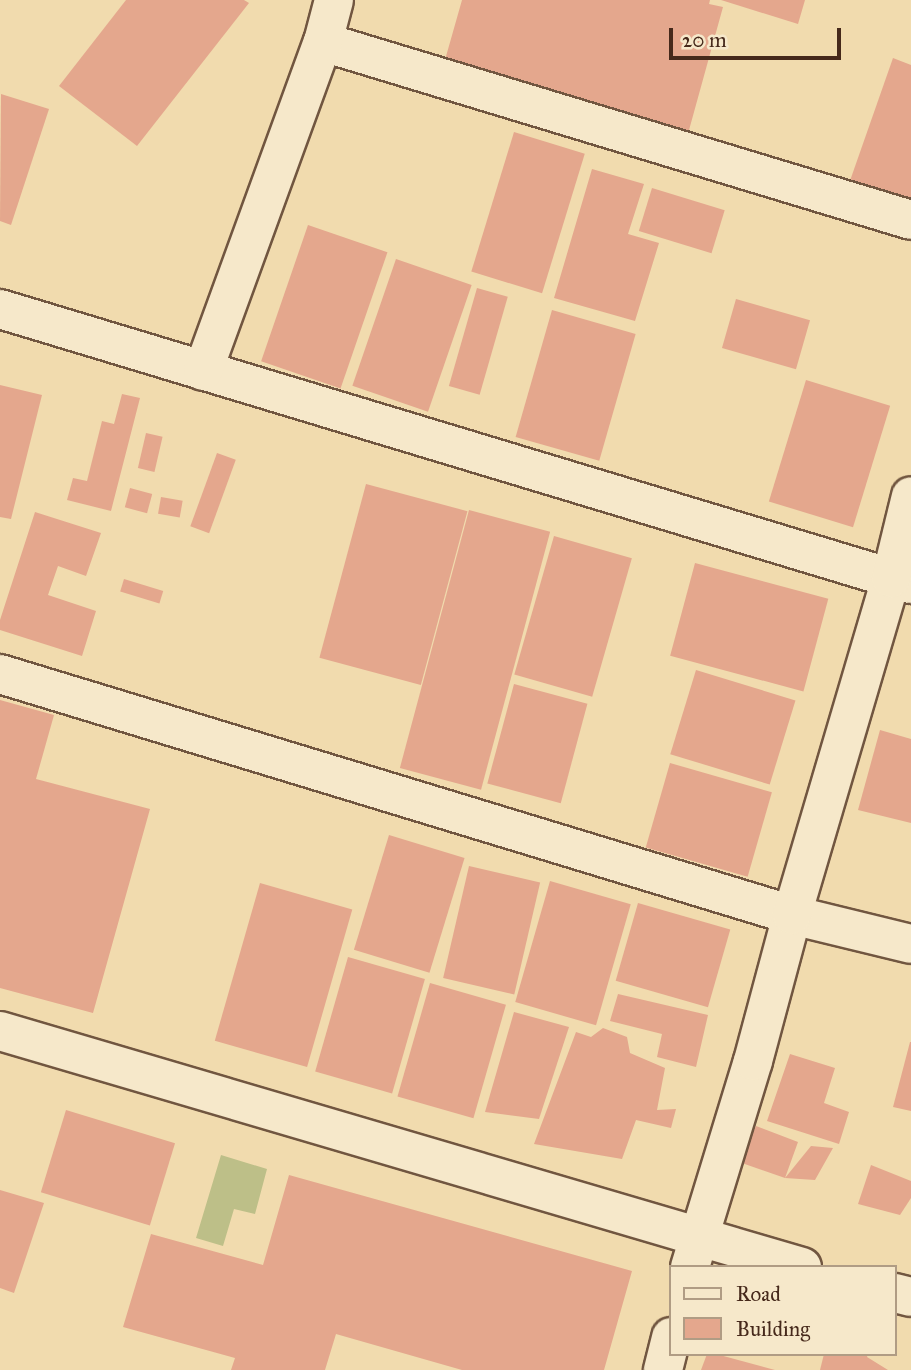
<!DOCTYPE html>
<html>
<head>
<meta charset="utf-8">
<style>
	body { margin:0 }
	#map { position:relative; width:911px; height:1370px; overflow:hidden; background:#f1dbae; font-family:"IM FELL Great Primer",serif }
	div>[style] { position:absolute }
	.green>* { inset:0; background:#bdbf88 }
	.building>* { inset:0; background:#e4a78d; transform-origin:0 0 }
	.roads { filter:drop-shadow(2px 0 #715640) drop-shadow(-2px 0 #715640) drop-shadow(0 2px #715640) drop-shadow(0 -2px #715640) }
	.street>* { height:38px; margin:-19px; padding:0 19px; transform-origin:19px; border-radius:19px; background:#f6e8ca }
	span { translate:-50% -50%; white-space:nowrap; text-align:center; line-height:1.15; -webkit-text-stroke:6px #f6e8ca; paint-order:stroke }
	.legend { position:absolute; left:669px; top:1265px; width:228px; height:91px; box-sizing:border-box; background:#f6e8ca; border:2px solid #b09c84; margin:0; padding:9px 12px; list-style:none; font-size:21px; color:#46291b }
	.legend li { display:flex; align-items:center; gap:14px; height:35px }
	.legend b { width:35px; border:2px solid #b09c84 }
	.scale { position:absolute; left:669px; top:28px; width:172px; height:32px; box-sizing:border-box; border:4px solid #46291b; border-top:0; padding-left:9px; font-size:21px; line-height:24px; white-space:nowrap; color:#46291b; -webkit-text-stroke:5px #f6e8ca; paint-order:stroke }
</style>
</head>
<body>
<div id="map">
	<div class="green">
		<div style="clip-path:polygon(221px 1155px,267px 1169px,255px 1214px,234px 1209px,223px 1246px,196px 1238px)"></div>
	</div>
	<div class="building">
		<div style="clip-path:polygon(126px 0,244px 0,249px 3px,137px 146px,59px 86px)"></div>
		<div style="clip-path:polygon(462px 0,710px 0,709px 4px,723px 7px,686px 141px,441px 74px)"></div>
		<div style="clip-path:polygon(721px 0,805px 0,798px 24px)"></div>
		<div style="clip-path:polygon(893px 58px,911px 65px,911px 218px,845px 195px)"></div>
		<div style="clip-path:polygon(1px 94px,49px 109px,11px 225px,0 221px)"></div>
		<div style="left:514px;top:132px;width:74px;height:146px;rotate:17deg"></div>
		<div style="clip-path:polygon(592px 169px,644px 184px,628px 234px,659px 243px,635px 321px,554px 298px)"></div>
		<div style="left:652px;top:188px;width:76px;height:45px;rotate:17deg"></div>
		<div style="left:308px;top:225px;width:84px;height:144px;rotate:19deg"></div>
		<div style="left:396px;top:259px;width:80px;height:134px;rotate:19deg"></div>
		<div style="left:477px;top:288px;width:32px;height:102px;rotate:16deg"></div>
		<div style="left:736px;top:299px;width:77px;height:51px;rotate:16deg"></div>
		<div style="left:552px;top:310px;width:87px;height:132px;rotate:16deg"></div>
		<div style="left:806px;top:380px;width:88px;height:127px;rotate:17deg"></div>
		<div style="clip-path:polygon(0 385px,42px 395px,11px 519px,0 517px)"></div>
		<div style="clip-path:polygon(122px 394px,140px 398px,111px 511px,67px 500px,73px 478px,87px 481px,102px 421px,114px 424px)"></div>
		<div style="left:146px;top:433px;width:17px;height:36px;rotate:13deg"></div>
		<div style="left:217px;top:453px;width:20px;height:78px;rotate:20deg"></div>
		<div style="left:366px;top:484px;width:105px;height:180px;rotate:15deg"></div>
		<div style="left:130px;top:488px;width:23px;height:20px;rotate:15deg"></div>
		<div style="left:161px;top:497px;width:22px;height:17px;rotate:10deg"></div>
		<div style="left:469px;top:510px;width:84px;height:267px;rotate:15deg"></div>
		<div style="clip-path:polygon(35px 512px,101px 533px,86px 576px,58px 566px,48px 595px,96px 611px,82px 656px,0 630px,0 620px)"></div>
		<div style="left:554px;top:536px;width:81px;height:144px;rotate:16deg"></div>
		<div style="left:695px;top:563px;width:138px;height:96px;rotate:15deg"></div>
		<div style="left:124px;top:579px;width:41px;height:13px;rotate:17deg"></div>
		<div style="left:696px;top:670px;width:104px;height:88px;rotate:17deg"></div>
		<div style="left:514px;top:684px;width:76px;height:103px;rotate:15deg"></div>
		<div style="clip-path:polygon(0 700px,54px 715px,36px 779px,150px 809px,93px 1013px,0 988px)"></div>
		<div style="clip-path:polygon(880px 730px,911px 739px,911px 823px,858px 810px)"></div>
		<div style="left:670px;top:763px;width:106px;height:88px;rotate:16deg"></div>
		<div style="left:389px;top:835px;width:79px;height:120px;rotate:17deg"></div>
		<div style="left:469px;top:866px;width:73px;height:115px;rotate:13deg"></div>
		<div style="left:550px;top:881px;width:84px;height:126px;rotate:16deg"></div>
		<div style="left:260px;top:883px;width:96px;height:164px;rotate:16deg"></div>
		<div style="left:638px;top:903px;width:96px;height:81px;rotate:16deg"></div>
		<div style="left:348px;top:957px;width:80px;height:119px;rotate:16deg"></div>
		<div style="left:430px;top:983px;width:79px;height:118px;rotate:16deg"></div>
		<div style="clip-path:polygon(618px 994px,708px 1015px,696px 1067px,657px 1057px,662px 1034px,610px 1021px)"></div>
		<div style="clip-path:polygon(514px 1012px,569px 1027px,539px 1119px,485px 1112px)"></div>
		<div style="clip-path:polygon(603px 1028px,627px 1037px,630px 1053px,665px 1068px,657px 1110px,676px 1109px,671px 1128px,636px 1120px,622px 1159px,534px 1144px,576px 1032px,591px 1037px)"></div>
		<div style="clip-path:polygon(910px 1042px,911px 1042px,911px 1111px,893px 1107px)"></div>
		<div style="clip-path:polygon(790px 1054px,835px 1068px,824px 1103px,849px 1112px,839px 1144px,767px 1121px)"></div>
		<div style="left:66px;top:1110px;width:114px;height:86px;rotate:17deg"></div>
		<div style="clip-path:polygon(756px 1126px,798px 1142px,785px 1178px,811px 1146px,833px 1148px,815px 1180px,785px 1178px,739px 1162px)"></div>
		<div style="clip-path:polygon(871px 1165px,911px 1181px,911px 1198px,900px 1215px,858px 1204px)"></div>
		<div style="clip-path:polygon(289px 1175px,632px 1271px,604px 1370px,462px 1370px,336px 1334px,325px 1370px,231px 1370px,235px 1358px,123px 1327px,151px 1234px,263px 1265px)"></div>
		<div style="clip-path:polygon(0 1190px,44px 1203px,14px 1293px,0 1288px)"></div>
		<div style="clip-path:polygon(707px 1354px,716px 1354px,775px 1370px,701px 1370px)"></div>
		<div style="clip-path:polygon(824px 1354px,868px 1354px,867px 1357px,888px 1370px,820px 1370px)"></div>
	</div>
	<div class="roads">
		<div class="street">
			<div style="left:323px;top:42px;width:614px;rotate:16.84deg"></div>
			<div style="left:0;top:309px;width:952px;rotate:16.8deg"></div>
			<div style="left:203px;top:371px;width:350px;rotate:-70deg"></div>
			<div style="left:323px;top:42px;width:43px;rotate:-75.3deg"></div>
			<div style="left:0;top:674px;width:828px;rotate:16.92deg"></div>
			<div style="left:792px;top:915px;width:122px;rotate:13.7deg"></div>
			<div style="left:0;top:1031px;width:836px;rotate:16.4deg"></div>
			<div style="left:690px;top:1267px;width:215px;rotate:-73deg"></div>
			<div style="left:753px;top:1061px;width:151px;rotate:-75deg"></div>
			<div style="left:792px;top:915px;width:351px;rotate:-73.6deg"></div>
			<div style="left:891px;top:578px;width:84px;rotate:-76.3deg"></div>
			<div style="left:895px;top:1293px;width:16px;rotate:14deg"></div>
			<div style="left:663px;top:1370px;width:34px;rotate:-76deg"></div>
		</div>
	</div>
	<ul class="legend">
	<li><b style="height:9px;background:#f6e8ca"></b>Road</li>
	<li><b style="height:19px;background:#e4a78d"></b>Building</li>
	</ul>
	<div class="scale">20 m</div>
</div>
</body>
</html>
